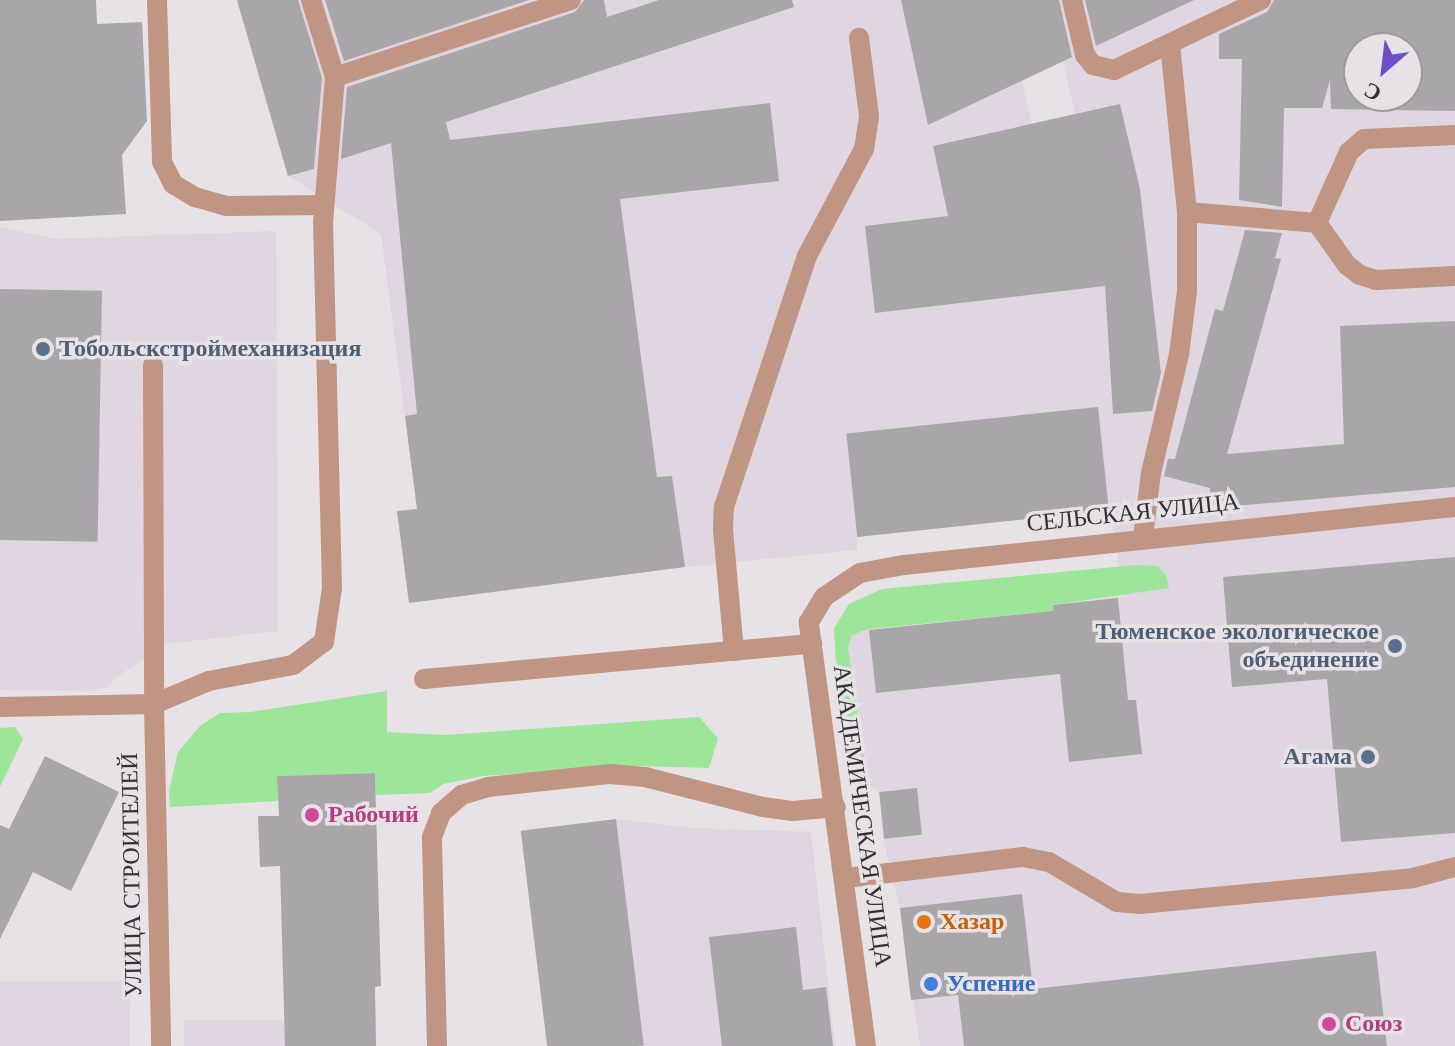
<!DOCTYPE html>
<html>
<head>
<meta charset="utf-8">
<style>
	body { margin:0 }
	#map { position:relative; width:1455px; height:1046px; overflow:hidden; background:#e6e2e6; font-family:"Times New Roman",serif }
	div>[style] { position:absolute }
	.built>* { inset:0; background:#dfd6e1; transform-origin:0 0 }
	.green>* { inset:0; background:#9ce599 }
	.building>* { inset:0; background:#a9a6aa; transform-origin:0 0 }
	.service>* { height:20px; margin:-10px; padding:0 10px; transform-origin:10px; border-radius:10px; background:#c09583 }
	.minor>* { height:20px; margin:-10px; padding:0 10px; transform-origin:10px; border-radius:10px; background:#c09583 }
	.dots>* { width:22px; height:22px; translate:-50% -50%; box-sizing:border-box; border:4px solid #e6e2e6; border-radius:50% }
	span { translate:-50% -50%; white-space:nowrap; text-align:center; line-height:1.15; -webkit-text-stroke:7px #e6e2e6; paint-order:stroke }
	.service-label { font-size:24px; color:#4e5e75; font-weight:700 }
	.left { translate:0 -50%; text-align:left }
	.right { translate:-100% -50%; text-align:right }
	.street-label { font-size:24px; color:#323132 }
	.hotel-label { font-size:24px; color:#b23c85; font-weight:700 }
	.food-label { font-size:24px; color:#c56008; font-weight:700 }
	.shop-label { font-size:24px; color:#366cbe; font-weight:700 }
	.north { position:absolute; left:1343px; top:32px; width:80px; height:80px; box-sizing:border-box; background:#e6e2e6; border:2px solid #9e9b9e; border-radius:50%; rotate:208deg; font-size:22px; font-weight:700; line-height:32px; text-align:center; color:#323132 }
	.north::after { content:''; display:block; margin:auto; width:28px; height:36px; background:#704ec8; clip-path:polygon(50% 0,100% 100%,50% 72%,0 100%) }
</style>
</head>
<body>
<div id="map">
	<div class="built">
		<div style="clip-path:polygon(evenodd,237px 0,1004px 0,1032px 124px,1075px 114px,1049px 0,1455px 0,1455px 1046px,920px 1046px,900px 908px,883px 838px,879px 792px,868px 784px,848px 647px,852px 635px,869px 630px,1053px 611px,1053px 605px,1125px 596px,1109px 510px,857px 535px,857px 550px,685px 567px,409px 603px,397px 511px,417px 509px,381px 234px,288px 176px,237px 0,1359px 48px,1407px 48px,1407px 96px,1359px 96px,1359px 48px)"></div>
		<div style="clip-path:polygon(0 227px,55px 239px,276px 231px,278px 631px,166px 644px,114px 679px,110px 687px,91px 691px,0 690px)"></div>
		<div style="clip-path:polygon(616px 819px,692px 828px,811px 832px,835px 1046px,642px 1046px)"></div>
		<div style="left:130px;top:981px;width:65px;height:130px;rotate:90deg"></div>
		<div style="left:376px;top:1020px;width:26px;height:192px;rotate:90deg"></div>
	</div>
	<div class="green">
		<div style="clip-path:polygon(1136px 565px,1158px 566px,1166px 575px,1169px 588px,1053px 605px,1053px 611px,869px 629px,852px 635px,848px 647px,868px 784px,852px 774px,839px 718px,834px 628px,849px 604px,882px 589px)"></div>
		<div style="clip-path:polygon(387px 691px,387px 732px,445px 735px,699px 717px,718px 738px,709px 768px,637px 766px,482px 776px,443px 784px,430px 793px,376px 795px,375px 773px,278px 776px,278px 801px,170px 807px,169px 791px,178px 752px,200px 726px,220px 713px,251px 712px)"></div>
		<div style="clip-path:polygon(15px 727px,23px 739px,0 787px,0 728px)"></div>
	</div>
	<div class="building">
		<div style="clip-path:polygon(0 0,96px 0,97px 24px,142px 22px,147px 121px,122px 155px,126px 214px,0 221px)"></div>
		<div style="clip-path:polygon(237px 0,298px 0,322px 78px,314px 169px,288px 176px)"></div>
		<div style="clip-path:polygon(325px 0,529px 0,344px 61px)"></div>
		<div style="clip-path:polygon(584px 0,604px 0,607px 17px,659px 0,792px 0,794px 7px,446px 122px,450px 140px,770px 103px,779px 181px,620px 199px,657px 477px,672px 476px,685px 567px,409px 603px,397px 511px,417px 509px,405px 416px,417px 414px,391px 143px,341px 159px,347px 87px,575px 12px)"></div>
		<div style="clip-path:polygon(901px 0,1059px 0,1072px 57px,928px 125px)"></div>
		<div style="clip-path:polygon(1085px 0,1194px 0,1096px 46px)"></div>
		<div style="clip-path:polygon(evenodd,1274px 0,1455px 0,1455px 111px,1331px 109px,1330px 80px,1322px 108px,1284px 108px,1282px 207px,1239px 200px,1242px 59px,1219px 59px,1219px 34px,1267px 12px,1274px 0,1359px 48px,1407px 48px,1407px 96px,1359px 96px,1359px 48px)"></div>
		<div style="clip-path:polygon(1120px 104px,1140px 189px,1161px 373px,1152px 411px,1113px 414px,1105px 286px,875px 313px,865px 226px,948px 216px,933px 146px)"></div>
		<div style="clip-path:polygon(1245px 230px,1282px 233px,1275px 258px,1281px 259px,1227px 454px,1344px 444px,1340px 326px,1455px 321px,1455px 487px,1211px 508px,1210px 488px,1164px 476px,1168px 459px,1175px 459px,1215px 309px,1223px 311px)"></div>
		<div style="left:0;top:289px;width:102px;height:251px;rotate:1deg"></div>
		<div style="left:1098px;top:407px;width:104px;height:253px;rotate:84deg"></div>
		<div style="clip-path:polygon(1455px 557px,1455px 833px,1341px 842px,1327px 679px,1232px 687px,1223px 577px)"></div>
		<div style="clip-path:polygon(1118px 598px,1128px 700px,1136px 700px,1142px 754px,1069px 762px,1060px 674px,876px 693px,869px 630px,1053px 611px,1053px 605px)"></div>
		<div style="clip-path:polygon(45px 756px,119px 792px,71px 891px,33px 872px,0 939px,0 825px,9px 829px)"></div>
		<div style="clip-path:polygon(375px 773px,381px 986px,375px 987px,376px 1046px,285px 1046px,280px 866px,260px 867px,258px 816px,279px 816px,277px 776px)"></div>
		<div style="left:917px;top:788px;width:47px;height:38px;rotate:84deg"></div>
		<div style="left:616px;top:819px;width:228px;height:96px;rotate:83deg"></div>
		<div style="clip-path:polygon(1022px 894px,1033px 989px,1376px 951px,1387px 1046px,964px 1046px,958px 995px,911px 1000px,900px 908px)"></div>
		<div style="clip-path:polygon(796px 927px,803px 990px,826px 987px,833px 1046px,722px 1046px,709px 937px)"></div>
	</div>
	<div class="service">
		<div style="left:157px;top:0;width:162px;rotate:88.2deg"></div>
		<div style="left:162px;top:162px;width:25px;rotate:63deg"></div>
		<div style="left:173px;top:184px;width:26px;rotate:31deg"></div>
		<div style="left:195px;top:197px;width:33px;rotate:16deg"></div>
		<div style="left:227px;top:206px;width:97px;rotate:-0.6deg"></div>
		<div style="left:1072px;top:0;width:57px;rotate:76.7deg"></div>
		<div style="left:1085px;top:55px;width:13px;rotate:51deg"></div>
		<div style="left:1093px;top:65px;width:22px;rotate:13deg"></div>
		<div style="left:1114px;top:70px;width:163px;rotate:-25.5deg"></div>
		<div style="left:335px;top:77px;width:248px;rotate:-18.1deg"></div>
		<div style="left:1187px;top:212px;width:130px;rotate:4.8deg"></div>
		<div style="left:1317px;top:223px;width:78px;rotate:-65.7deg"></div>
		<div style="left:1349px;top:152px;width:20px;rotate:-41deg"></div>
		<div style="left:1364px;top:139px;width:91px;rotate:-2.5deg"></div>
		<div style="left:1317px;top:223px;width:52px;rotate:54.5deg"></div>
		<div style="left:1347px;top:265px;width:16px;rotate:38deg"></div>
		<div style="left:1360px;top:275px;width:17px;rotate:17deg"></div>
		<div style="left:1376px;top:280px;width:79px;rotate:-2.9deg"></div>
		<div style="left:153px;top:365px;width:339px;rotate:89.8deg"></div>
		<div style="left:154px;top:704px;width:60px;rotate:-22.7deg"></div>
		<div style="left:209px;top:681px;width:86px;rotate:-10.8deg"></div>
		<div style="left:293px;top:665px;width:39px;rotate:-37deg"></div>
		<div style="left:324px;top:642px;width:55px;rotate:-81.6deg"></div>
		<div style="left:332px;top:588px;width:365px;rotate:-91.4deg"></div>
		<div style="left:323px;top:223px;width:146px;rotate:-85.3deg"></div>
		<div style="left:335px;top:77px;width:81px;rotate:-107.3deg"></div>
		<div style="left:1143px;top:537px;width:64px;rotate:-82.9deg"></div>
		<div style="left:1151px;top:473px;width:121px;rotate:-76.7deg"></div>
		<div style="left:1179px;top:355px;width:64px;rotate:-82.9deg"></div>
		<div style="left:1187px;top:291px;width:79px;rotate:-90deg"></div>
		<div style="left:1187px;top:212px;width:169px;rotate:-95.8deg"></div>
		<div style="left:734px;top:651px;width:121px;rotate:-95.2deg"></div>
		<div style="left:723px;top:530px;width:23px;rotate:-88deg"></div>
		<div style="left:724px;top:507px;width:264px;rotate:-71.7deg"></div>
		<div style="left:807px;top:256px;width:121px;rotate:-62deg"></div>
		<div style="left:864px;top:149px;width:33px;rotate:-81deg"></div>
		<div style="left:869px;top:116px;width:79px;rotate:-97.3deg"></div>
		<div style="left:424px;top:679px;width:390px;rotate:-5.2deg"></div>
		<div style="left:846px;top:878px;width:178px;rotate:-6.8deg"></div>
		<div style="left:1023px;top:857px;width:26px;rotate:11deg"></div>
		<div style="left:1049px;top:862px;width:79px;rotate:30.5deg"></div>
		<div style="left:1117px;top:902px;width:23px;rotate:5deg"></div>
		<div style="left:1140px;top:904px;width:274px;rotate:-5.4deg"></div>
		<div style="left:1413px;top:878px;width:43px;rotate:-14.7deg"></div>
		<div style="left:437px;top:1046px;width:209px;rotate:-91.4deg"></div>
		<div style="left:432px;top:837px;width:26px;rotate:-69deg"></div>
		<div style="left:441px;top:813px;width:28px;rotate:-41deg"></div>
		<div style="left:462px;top:795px;width:27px;rotate:-17deg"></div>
		<div style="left:488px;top:787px;width:123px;rotate:-6.1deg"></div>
		<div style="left:610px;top:774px;width:35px;rotate:5deg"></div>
		<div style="left:645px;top:777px;width:122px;rotate:14.3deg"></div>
		<div style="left:763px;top:807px;width:30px;rotate:8deg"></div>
		<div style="left:793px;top:811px;width:43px;rotate:-5.3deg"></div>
	</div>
	<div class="minor">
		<div style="left:0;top:707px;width:154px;rotate:-1.1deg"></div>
		<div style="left:154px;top:704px;width:342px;rotate:88.8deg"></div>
		<div style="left:866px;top:1046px;width:428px;rotate:-97.7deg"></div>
		<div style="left:809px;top:622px;width:29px;rotate:-59deg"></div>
		<div style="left:824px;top:597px;width:43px;rotate:-33.7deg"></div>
		<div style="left:860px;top:573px;width:45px;rotate:-10.3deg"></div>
		<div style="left:904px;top:565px;width:554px;rotate:-6.01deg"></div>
	</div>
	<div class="dots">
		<div style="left:43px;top:349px;background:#5c6f8a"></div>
		<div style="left:1395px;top:646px;background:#5c6f8a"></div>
		<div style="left:1368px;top:757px;background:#5c6f8a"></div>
		<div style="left:312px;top:815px;background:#d1479c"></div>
		<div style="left:924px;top:922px;background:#e8710a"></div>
		<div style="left:931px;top:984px;background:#3f7fe0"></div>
		<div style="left:1329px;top:1024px;background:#d1479c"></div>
	</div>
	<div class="service-label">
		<span class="left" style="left:59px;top:349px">Тобольскстроймеханизация</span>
		<span class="right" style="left:1379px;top:646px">Тюменское экологическое<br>объединение</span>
		<span class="right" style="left:1352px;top:757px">Агама</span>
	</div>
	<div class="street-label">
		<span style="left:1133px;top:513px;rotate:-6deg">СЕЛЬСКАЯ УЛИЦА</span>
		<span style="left:862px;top:816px;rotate:82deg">АКАДЕМИЧЕСКАЯ УЛИЦА</span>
		<span style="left:132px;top:875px;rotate:-91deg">УЛИЦА СТРОИТЕЛЕЙ</span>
	</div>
	<div class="hotel-label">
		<span class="left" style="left:328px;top:815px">Рабочий</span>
		<span class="left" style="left:1345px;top:1024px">Союз</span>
	</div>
	<div class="food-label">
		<span class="left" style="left:940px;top:922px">Хазар</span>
	</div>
	<div class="shop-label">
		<span class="left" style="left:947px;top:984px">Успение</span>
	</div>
	<div class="north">С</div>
</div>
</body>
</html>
